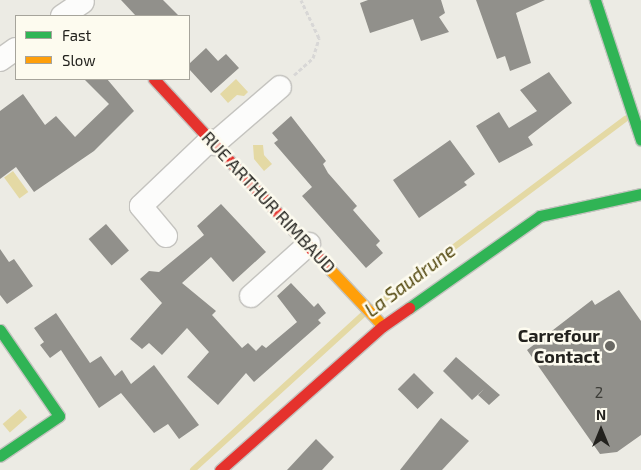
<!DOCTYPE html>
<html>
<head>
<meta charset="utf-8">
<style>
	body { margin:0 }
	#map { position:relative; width:641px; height:470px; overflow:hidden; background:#ecebe4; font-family:"Exo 2",sans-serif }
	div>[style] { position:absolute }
	.water>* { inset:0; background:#e4d9a4; transform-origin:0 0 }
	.stream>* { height:5.5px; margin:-2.75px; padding:0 2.75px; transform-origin:2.75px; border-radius:2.75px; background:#e4d9a4 }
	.building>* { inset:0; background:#91908b; transform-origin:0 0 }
	.path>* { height:3px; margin-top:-1.5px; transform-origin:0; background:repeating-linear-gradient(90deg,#d8d7d6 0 4px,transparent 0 6.5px) }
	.roads { filter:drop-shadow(1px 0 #c4c3bf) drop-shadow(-1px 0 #c4c3bf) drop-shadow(0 1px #c4c3bf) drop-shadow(0 -1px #c4c3bf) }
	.street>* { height:22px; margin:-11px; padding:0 11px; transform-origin:11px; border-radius:11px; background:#fcfcfb }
	.fast>* { height:11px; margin:-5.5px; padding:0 5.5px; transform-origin:5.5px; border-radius:5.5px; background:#30b455 }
	.slow>* { height:11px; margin:-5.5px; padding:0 5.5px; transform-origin:5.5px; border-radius:5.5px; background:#ff9f0a }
	.jam>* { height:11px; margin:-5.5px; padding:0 5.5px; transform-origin:5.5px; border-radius:5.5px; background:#e5322d }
	.dots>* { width:14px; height:14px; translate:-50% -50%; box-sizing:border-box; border:2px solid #fdfbef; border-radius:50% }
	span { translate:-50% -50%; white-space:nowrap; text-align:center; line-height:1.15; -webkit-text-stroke:5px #fdfbef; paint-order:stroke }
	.number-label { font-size:15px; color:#3e3e39 }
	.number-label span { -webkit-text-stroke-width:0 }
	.street-label { font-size:18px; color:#23221e }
	.poi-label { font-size:18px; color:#23221e; font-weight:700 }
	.right { translate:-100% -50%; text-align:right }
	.water-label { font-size:19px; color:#52470d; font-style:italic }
	.legend { position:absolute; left:15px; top:15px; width:175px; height:65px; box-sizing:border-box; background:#fdfbef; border:1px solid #a6a49b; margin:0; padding:6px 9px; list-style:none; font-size:15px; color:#23221e }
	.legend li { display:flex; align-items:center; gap:10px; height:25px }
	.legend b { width:25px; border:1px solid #a6a49b }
	.north { position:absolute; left:576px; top:405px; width:50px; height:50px; -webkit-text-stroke:4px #fdfbef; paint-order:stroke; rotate:0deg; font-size:14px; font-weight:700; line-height:20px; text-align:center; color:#23221e }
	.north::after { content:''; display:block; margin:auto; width:18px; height:22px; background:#23221e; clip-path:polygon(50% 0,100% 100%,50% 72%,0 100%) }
</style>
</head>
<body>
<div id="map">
	<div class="water">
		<div style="clip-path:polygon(236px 79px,248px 92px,244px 96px,237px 95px,228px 103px,220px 94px)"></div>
		<div style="clip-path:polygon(253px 145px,263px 145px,264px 155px,272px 164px,264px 171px,254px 159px)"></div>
		<div style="left:13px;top:171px;width:26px;height:11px;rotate:54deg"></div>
		<div style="left:20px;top:409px;width:11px;height:23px;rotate:49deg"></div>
	</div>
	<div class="stream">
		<div style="left:374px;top:307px;width:314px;rotate:-36.8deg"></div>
		<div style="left:193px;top:470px;width:230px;rotate:-42.4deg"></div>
	</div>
	<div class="building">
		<div style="clip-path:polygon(121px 0,163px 0,179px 16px,136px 16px)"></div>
		<div style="clip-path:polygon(368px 0,441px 0,445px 13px,439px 17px,449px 32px,421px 41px,413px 19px,370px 33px,360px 3px)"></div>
		<div style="clip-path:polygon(476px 0,545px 0,516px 13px,531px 63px,510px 71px,505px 56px,497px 59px)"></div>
		<div style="clip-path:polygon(206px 48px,218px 61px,226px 54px,239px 68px,211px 93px,189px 69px,189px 64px)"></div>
		<div style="clip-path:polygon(549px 72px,572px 103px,528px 137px,533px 145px,499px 163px,476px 126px,499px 112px,509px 128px,537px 111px,520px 90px)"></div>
		<div style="clip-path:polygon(84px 79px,107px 79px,134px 111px,94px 151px,34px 192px,16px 167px,0 179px,0 111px,23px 94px,45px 125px,56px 116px,75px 137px,109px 104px)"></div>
		<div style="clip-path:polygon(291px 116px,326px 161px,323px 164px,328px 173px,357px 206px,353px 210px,380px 241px,376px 245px,383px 253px,366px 268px,302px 196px,312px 187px,274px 143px,278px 140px,272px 133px)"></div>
		<div style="clip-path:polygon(450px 140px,475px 174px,464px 182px,467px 185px,419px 218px,393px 180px)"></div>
		<div style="clip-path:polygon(221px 204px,266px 252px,233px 282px,211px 257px,182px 283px,216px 311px,212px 315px,242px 348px,248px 343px,256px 351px,262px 345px,266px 348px,297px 322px,277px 296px,291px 283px,314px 307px,318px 303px,326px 313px,318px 320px,321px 323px,254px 382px,246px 373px,218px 405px,187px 377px,209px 352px,187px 328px,162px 355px,149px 343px,142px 349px,130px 339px,162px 303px,140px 279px,149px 271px,159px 272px,204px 235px,197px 226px)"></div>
		<div style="left:106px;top:224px;width:35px;height:23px;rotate:49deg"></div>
		<div style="clip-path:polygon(0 249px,9px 262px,14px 259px,33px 286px,7px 304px,0 295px)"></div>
		<div style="clip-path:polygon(619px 290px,641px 321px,641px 435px,617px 452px,600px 454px,527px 350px,592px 300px,595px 305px)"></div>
		<div style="clip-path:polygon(56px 313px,90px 363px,101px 356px,115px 376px,122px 370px,131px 384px,154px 365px,199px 425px,179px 439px,168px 424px,154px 433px,121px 393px,99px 408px,61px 350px,50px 358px,40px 345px,44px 342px,34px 328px)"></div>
		<div style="clip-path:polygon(456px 357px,500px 395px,489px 405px,478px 395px,484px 389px,472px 400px,443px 371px)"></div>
		<div style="left:414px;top:373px;width:28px;height:23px;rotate:45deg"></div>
		<div style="clip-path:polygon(441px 418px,469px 441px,442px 470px,400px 470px)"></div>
		<div style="clip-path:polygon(316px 439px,334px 457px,322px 470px,287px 470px)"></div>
	</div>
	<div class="path">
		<div style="left:294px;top:75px;width:25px;rotate:-42deg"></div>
		<div style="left:313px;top:58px;width:21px;rotate:-73deg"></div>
		<div style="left:319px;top:38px;width:42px;rotate:-115.3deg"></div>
	</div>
	<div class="roads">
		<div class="street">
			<div style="left:62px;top:16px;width:25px;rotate:-34deg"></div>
			<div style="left:0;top:60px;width:19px;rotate:-35deg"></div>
			<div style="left:214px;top:144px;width:87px;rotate:-40.8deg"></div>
			<div style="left:166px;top:236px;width:39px;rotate:-130deg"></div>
			<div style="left:141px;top:206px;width:95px;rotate:-43.7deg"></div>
			<div style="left:251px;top:296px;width:78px;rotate:-41.9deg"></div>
		</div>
		<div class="fast">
			<div style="left:595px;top:0;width:147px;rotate:71.8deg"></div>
			<div style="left:409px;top:308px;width:160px;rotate:-35.1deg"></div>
			<div style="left:540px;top:216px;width:103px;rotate:-12.3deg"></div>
			<div style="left:0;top:330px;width:104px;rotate:55.5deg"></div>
			<div style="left:59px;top:416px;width:71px;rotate:145.9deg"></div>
		</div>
		<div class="slow">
			<div style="left:324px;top:263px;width:86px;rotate:46.9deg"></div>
		</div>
		<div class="jam">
			<div style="left:154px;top:79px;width:251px;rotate:47.3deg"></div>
			<div style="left:220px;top:470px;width:217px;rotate:-41.5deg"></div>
			<div style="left:383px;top:326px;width:32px;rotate:-35deg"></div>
		</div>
	</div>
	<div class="dots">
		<div style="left:610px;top:346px;background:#696863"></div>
	</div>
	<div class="number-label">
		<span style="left:599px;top:393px">2</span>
	</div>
	<div class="street-label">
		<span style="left:269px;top:202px;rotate:47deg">RUE ARTHUR RIMBAUD</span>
	</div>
	<div class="poi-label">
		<span class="right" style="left:600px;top:346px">Carrefour<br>Contact</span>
	</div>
	<div class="water-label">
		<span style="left:410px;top:280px;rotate:-37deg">La Saudrune</span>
	</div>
	<ul class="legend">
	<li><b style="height:6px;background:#30b455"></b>Fast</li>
	<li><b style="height:6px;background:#ff9f0a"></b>Slow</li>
	</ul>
	<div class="north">N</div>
</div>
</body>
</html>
